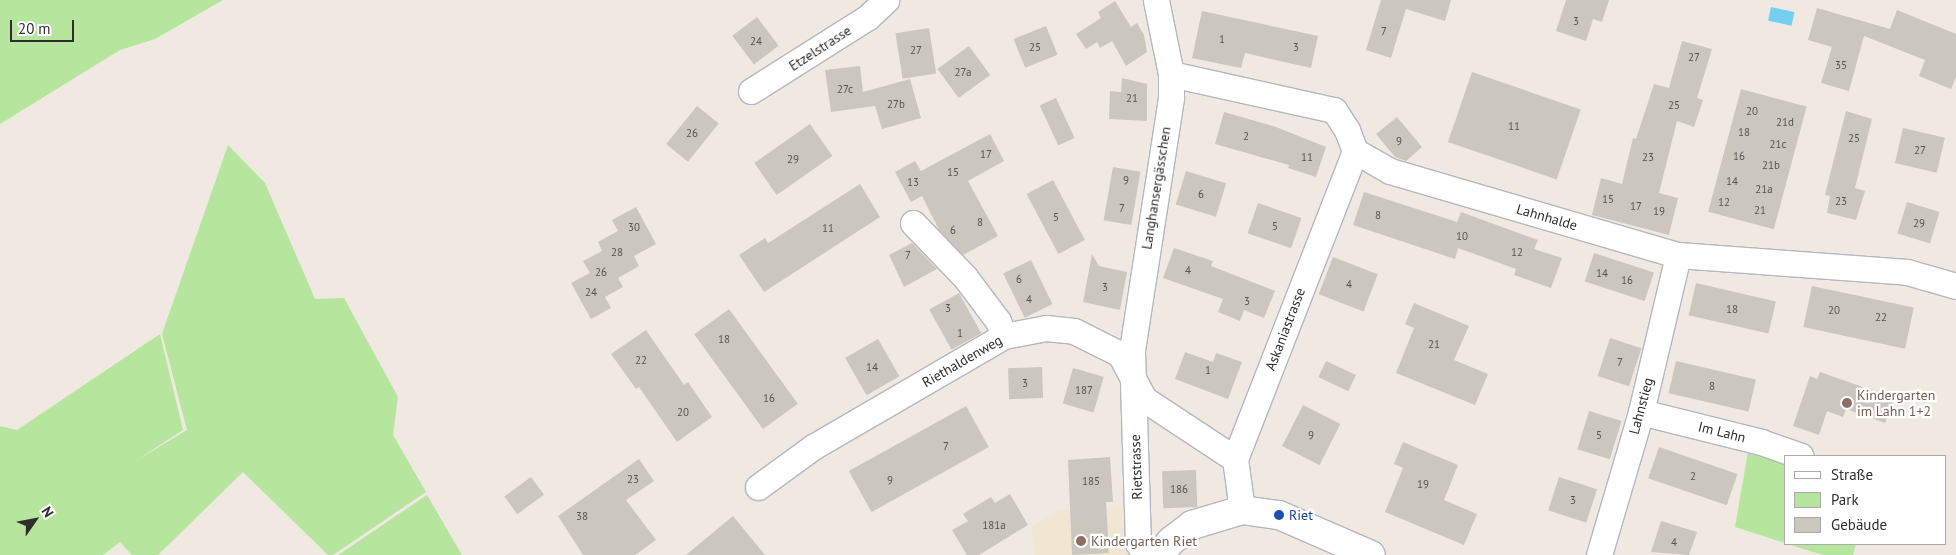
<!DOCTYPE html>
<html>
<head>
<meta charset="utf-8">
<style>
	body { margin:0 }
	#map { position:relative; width:1956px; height:555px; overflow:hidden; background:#efe9e1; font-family:"PT Sans",sans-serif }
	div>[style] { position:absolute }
	.education>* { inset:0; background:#f0e6d1 }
	.green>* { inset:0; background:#b6e59e }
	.water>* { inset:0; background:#75cff0; transform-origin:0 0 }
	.building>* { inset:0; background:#cbc7bf; transform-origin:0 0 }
	.roads { filter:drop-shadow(1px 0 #b4b7c1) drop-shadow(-1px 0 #b4b7c1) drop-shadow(0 1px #b4b7c1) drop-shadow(0 -1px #b4b7c1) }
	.minor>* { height:25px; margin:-12.5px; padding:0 12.5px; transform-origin:12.5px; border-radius:12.5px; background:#fff }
	.tertiary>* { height:28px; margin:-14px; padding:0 14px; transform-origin:14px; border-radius:14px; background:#fff }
	.dots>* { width:14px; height:14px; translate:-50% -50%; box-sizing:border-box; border:2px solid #fff; border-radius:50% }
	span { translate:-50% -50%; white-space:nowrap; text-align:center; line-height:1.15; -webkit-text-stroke:4.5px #fff; paint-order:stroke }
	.number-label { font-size:11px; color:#555452 }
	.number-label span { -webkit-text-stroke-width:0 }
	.street-label { font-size:14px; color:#2e2e2e }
	.education-label { font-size:14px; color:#785e54 }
	.left { translate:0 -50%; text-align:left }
	.transit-label { font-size:14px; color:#164399 }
	.legend { position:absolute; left:1784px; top:455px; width:162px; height:90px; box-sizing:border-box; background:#fff; border:1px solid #ababab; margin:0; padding:6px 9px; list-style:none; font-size:15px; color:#2e2e2e }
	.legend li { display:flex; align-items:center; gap:10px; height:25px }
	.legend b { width:25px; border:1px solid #ababab }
	.north { position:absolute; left:10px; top:495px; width:50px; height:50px; -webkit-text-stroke:4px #fff; paint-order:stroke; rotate:57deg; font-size:14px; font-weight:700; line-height:20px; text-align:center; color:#2e2e2e }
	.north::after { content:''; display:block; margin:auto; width:18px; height:22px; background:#2e2e2e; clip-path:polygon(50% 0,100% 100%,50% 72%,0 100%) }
	.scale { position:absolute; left:10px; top:20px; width:64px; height:22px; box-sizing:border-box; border:2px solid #2e2e2e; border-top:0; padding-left:6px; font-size:15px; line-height:18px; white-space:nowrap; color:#2e2e2e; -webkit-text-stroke:4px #fff; paint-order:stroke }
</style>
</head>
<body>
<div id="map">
	<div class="education">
		<div style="clip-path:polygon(1128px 507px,1131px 555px,1034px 555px,1032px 527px,1058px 511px)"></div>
	</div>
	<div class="green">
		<div style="clip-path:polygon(0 0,223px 0,155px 39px,120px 50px,0 124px)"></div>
		<div style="clip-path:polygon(228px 145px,265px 183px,315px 299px,344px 298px,398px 397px,393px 435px,426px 492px,333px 555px,328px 555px,243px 472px,158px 555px,132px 555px,120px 542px,103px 555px,0 555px,0 426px,17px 430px,160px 334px,183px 430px,134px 462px,187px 430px,162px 334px)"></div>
		<div style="clip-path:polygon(1749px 446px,1785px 458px,1785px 543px,1735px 527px)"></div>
		<div style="clip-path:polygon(427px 495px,462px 555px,338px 555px)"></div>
		<div style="clip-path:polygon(1787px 544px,1856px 544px,1853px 555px,1823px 555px)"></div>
	</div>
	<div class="water">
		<div style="left:1771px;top:7px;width:24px;height:14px;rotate:12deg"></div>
	</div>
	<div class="building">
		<div style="clip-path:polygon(1381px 0,1451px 0,1445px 21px,1406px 9px,1391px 58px,1366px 50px)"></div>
		<div style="clip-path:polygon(1566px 0,1609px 0,1602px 22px,1593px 19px,1586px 41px,1556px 31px)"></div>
		<div style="clip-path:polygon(1115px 1px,1131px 27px,1137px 23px,1144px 35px,1147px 52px,1126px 66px,1112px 41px,1100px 48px,1097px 42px,1086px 49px,1076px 34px,1101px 18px,1098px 12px)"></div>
		<div style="clip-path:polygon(1817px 8px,1890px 29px,1897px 10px,1956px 34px,1956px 77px,1951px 89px,1919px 76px,1925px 60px,1864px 36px,1849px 91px,1821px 83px,1832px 47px,1808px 40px)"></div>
		<div style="clip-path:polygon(1202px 11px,1318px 36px,1311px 68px,1245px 53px,1241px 68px,1192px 58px)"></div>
		<div style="left:757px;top:17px;width:36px;height:31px;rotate:53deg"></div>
		<div style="left:1046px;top:26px;width:31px;height:35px;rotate:68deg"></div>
		<div style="left:929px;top:28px;width:46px;height:34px;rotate:81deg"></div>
		<div style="clip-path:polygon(1682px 41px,1712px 49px,1697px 98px,1703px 100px,1694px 127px,1677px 121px,1659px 193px,1678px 198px,1669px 235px,1592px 215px,1601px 178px,1622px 184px,1633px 138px,1636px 139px,1654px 84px,1669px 88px)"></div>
		<div style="left:969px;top:46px;width:36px;height:39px;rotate:54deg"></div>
		<div style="clip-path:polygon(860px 66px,863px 92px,910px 79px,921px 118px,882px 129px,875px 106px,831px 112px,825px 70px)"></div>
		<div style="left:1472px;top:72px;width:115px;height:74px;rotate:19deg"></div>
		<div style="clip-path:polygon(1122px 78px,1147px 84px,1147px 121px,1109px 119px,1110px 91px,1121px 92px)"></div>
		<div style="left:1741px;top:89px;width:68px;height:127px;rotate:15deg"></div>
		<div style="left:1056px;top:98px;width:44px;height:18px;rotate:65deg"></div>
		<div style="left:697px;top:106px;width:28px;height:49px;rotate:39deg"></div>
		<div style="clip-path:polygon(1846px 111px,1872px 119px,1855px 188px,1865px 191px,1856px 220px,1827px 213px,1830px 196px,1825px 195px)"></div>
		<div style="clip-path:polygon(1224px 112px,1276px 127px,1326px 147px,1316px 177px,1288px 168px,1289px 165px,1215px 144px)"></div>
		<div style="clip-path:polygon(1397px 117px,1422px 147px,1406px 161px,1395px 157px,1376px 134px)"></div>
		<div style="left:810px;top:124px;width:39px;height:68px;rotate:55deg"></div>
		<div style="left:1903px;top:128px;width:43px;height:36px;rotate:13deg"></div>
		<div style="clip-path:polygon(990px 134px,1004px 161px,968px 181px,998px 236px,963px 255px,939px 230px,922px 196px,911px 202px,895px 172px,915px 161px,921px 171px)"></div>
		<div style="left:1113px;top:167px;width:28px;height:54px;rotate:10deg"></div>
		<div style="left:1186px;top:171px;width:42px;height:35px;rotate:17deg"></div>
		<div style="left:1053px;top:180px;width:68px;height:30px;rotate:62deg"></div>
		<div style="clip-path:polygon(860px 184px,880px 217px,764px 292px,739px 255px,765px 238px,768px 243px)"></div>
		<div style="clip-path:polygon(1364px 192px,1457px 222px,1461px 212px,1538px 240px,1534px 249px,1562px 258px,1551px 288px,1514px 275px,1516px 269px,1458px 248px,1455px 259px,1353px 225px)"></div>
		<div style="left:1907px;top:202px;width:34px;height:33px;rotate:17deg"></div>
		<div style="left:1258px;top:203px;width:46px;height:32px;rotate:19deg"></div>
		<div style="clip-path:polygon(636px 207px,656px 244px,634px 256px,639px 266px,618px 278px,623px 287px,605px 297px,611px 308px,591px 319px,571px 283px,590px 273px,583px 261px,602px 251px,598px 242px,618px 231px,612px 220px)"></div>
		<div style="clip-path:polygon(912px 243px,937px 269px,904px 287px,889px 255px)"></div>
		<div style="clip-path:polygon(1174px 248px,1213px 261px,1211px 266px,1275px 291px,1264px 318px,1244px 310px,1240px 321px,1218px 312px,1223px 299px,1163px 278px)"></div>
		<div style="left:1594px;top:253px;width:63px;height:30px;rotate:18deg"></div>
		<div style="clip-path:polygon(1092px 254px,1099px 266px,1127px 272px,1120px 310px,1083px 302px)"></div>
		<div style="left:1333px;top:257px;width:48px;height:40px;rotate:21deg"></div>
		<div style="left:1031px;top:260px;width:49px;height:31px;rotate:64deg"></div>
		<div style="left:1696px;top:283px;width:82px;height:33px;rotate:13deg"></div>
		<div style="left:1812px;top:286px;width:104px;height:42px;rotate:12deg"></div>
		<div style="left:959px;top:293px;width:46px;height:34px;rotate:61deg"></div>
		<div style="clip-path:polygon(1414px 303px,1469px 326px,1454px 360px,1488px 374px,1475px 405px,1396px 373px,1414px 328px,1405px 324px)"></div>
		<div style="left:729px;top:309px;width:117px;height:43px;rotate:54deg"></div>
		<div style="clip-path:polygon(646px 330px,684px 385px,688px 382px,712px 417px,677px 442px,639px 387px,636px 389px,611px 354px)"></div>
		<div style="left:1610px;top:338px;width:33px;height:40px;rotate:18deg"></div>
		<div style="left:878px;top:339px;width:43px;height:38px;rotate:60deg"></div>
		<div style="clip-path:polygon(1185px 352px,1213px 362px,1216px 353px,1242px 362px,1228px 399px,1175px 379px)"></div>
		<div style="left:1326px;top:361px;width:33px;height:18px;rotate:25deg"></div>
		<div style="left:1676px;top:361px;width:82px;height:33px;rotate:13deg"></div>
		<div style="left:1042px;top:367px;width:31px;height:34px;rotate:88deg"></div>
		<div style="left:1073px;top:368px;width:32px;height:37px;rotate:16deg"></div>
		<div style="clip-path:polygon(1820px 372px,1894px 398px,1885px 423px,1846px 409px,1843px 417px,1827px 411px,1819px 435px,1793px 426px,1810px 376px,1817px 379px)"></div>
		<div style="left:1303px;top:405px;width:42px;height:46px;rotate:27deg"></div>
		<div style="left:966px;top:406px;width:47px;height:134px;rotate:61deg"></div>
		<div style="left:1589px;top:411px;width:34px;height:40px;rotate:17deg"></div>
		<div style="clip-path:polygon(1403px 442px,1458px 465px,1444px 500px,1477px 514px,1464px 545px,1385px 512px,1403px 468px,1394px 464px)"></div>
		<div style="left:1659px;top:447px;width:83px;height:33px;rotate:19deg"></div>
		<div style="clip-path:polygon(1110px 457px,1113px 502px,1106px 502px,1109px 553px,1072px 555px,1068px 460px)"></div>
		<div style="clip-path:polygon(639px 459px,654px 481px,626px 500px,656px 540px,635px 555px,583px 555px,558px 516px)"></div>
		<div style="left:1196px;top:470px;width:37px;height:34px;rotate:88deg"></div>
		<div style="left:531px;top:477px;width:22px;height:33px;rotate:54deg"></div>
		<div style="left:1559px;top:477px;width:40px;height:35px;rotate:18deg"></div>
		<div style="clip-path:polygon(1010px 494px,1028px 525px,979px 555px,967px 555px,952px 530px,968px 521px,963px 514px,991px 497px,995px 503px)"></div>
		<div style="clip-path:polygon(733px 516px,765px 555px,686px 555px)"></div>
		<div style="clip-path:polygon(1661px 521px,1697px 532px,1689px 555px,1651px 552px)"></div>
	</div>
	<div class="roads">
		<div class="minor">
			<div style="left:1171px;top:74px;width:167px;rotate:12.5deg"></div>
			<div style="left:1334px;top:110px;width:24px;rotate:57deg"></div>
			<div style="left:1347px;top:130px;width:22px;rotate:69deg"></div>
			<div style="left:1355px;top:151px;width:40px;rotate:29.7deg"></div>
			<div style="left:1390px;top:171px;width:300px;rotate:16.3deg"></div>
			<div style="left:1678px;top:255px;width:230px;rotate:4.2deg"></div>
			<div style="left:1907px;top:272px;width:51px;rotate:15.9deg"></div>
			<div style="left:751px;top:91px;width:138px;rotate:-32.3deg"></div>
			<div style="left:868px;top:17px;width:25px;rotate:-43deg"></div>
			<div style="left:913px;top:223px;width:75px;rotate:46.1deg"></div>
			<div style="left:965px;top:277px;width:55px;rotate:53.1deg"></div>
			<div style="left:998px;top:321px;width:16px;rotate:68deg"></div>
			<div style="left:1641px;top:412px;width:124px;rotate:14deg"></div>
			<div style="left:1761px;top:442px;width:42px;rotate:19.3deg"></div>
			<div style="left:758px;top:487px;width:68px;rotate:-36deg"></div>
			<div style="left:813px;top:447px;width:221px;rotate:-30.2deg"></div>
			<div style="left:1004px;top:336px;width:43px;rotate:-10.8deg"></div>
			<div style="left:1046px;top:328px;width:28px;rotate:6deg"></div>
			<div style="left:1074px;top:331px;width:51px;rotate:26.6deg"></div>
			<div style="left:1120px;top:354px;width:51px;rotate:61.9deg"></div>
			<div style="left:1144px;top:399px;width:109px;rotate:33.4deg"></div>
			<div style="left:1242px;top:510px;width:51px;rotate:-97.8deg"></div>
			<div style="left:1235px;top:459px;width:331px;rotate:-68.7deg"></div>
			<div style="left:1145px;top:555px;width:14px;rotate:-120deg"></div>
			<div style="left:1138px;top:543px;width:193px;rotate:-91.8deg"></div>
			<div style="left:1132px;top:350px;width:256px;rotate:-81.2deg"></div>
			<div style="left:1171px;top:97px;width:23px;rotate:-90deg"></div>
			<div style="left:1171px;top:74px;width:76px;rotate:-101.5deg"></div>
			<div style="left:1599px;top:555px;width:149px;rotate:-73.6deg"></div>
			<div style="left:1641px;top:412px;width:161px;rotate:-76.7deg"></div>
		</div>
		<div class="tertiary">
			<div style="left:1159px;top:555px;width:18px;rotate:-49deg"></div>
			<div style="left:1171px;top:541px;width:26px;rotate:-37deg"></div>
			<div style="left:1192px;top:525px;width:52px;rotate:-16.7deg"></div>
			<div style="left:1242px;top:510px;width:37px;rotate:8deg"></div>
			<div style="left:1279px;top:515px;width:100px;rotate:23.5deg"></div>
		</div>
	</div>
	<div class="dots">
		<div style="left:1847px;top:403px;background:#8d6e63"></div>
		<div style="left:1279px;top:515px;background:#1a4fb4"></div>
		<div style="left:1081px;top:541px;background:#8d6e63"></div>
	</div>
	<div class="number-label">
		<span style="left:1576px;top:21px">3</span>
		<span style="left:1384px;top:31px">7</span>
		<span style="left:1222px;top:39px">1</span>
		<span style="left:756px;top:41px">24</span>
		<span style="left:1035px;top:47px">25</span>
		<span style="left:1296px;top:47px">3</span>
		<span style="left:916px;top:50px">27</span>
		<span style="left:1694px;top:57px">27</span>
		<span style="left:1841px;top:65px">35</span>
		<span style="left:963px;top:72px">27a</span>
		<span style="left:845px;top:89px">27c</span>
		<span style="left:1132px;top:98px">21</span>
		<span style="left:896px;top:104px">27b</span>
		<span style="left:1674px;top:105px">25</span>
		<span style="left:1752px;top:111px">20</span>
		<span style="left:1785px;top:122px">21d</span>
		<span style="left:1514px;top:126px">11</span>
		<span style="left:1744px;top:132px">18</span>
		<span style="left:692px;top:133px">26</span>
		<span style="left:1246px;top:136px">2</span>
		<span style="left:1854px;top:138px">25</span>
		<span style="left:1399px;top:141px">9</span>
		<span style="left:1778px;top:144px">21c</span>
		<span style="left:1920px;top:150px">27</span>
		<span style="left:986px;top:154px">17</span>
		<span style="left:1739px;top:156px">16</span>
		<span style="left:1307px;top:157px">11</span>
		<span style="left:1648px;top:157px">23</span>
		<span style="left:793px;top:159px">29</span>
		<span style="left:1771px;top:165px">21b</span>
		<span style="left:953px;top:172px">15</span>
		<span style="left:1126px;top:180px">9</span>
		<span style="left:1732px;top:181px">14</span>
		<span style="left:913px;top:182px">13</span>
		<span style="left:1764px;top:189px">21a</span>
		<span style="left:1201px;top:194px">6</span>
		<span style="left:1608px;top:199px">15</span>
		<span style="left:1841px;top:201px">23</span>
		<span style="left:1724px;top:202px">12</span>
		<span style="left:1636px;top:206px">17</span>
		<span style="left:1122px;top:208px">7</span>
		<span style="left:1760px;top:210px">21</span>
		<span style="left:1659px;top:211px">19</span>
		<span style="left:1378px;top:215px">8</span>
		<span style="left:1056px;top:217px">5</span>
		<span style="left:980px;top:222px">8</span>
		<span style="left:1919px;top:223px">29</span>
		<span style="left:1275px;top:226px">5</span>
		<span style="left:634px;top:227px">30</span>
		<span style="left:828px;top:228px">11</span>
		<span style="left:953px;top:230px">6</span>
		<span style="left:1462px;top:236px">10</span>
		<span style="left:617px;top:252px">28</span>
		<span style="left:1517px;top:252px">12</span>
		<span style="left:908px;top:255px">7</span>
		<span style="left:1188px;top:270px">4</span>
		<span style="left:601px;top:272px">26</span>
		<span style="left:1602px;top:273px">14</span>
		<span style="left:1019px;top:279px">6</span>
		<span style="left:1627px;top:280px">16</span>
		<span style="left:1349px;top:284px">4</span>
		<span style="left:1105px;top:287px">3</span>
		<span style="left:591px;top:292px">24</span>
		<span style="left:1029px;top:299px">4</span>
		<span style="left:1247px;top:301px">3</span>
		<span style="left:948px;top:308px">3</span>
		<span style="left:1732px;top:309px">18</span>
		<span style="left:1834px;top:310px">20</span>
		<span style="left:1881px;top:317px">22</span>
		<span style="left:960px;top:333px">1</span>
		<span style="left:724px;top:339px">18</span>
		<span style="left:1434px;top:344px">21</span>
		<span style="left:641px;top:360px">22</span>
		<span style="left:1620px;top:362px">7</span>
		<span style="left:872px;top:367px">14</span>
		<span style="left:1208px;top:370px">1</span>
		<span style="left:1025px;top:383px">3</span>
		<span style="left:1712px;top:386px">8</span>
		<span style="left:1084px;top:390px">187</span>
		<span style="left:769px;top:398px">16</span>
		<span style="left:683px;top:412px">20</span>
		<span style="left:1311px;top:435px">9</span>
		<span style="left:1599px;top:435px">5</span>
		<span style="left:946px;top:446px">7</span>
		<span style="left:1693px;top:476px">2</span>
		<span style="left:633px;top:479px">23</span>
		<span style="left:890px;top:480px">9</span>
		<span style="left:1091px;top:481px">185</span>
		<span style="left:1423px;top:484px">19</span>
		<span style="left:1179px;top:489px">186</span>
		<span style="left:1573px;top:500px">3</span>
		<span style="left:582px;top:516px">38</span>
		<span style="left:994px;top:525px">181a</span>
		<span style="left:1674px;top:542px">4</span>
	</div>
	<div class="street-label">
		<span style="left:820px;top:48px;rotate:-33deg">Etzelstrasse</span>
		<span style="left:1156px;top:188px;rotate:-81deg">Langhansergässchen</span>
		<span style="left:1547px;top:217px;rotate:16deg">Lahnhalde</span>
		<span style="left:1285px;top:329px;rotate:-69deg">Askaniastrasse</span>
		<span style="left:962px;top:361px;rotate:-30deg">Riethaldenweg</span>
		<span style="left:1641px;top:406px;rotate:-75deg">Lahnstieg</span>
		<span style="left:1722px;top:432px;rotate:14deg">Im Lahn</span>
		<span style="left:1136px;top:467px;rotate:-92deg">Rietstrasse</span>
	</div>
	<div class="education-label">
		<span class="left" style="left:1857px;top:403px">Kindergarten<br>im Lahn 1+2</span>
		<span class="left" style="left:1091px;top:541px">Kindergarten Riet</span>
	</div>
	<div class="transit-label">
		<span class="left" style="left:1289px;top:515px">Riet</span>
	</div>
	<ul class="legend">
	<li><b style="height:6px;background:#fff"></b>Straße</li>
	<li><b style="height:14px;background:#b6e59e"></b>Park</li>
	<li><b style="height:14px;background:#cbc7bf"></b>Gebäude</li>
	</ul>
	<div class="north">N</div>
	<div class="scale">20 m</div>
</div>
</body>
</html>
